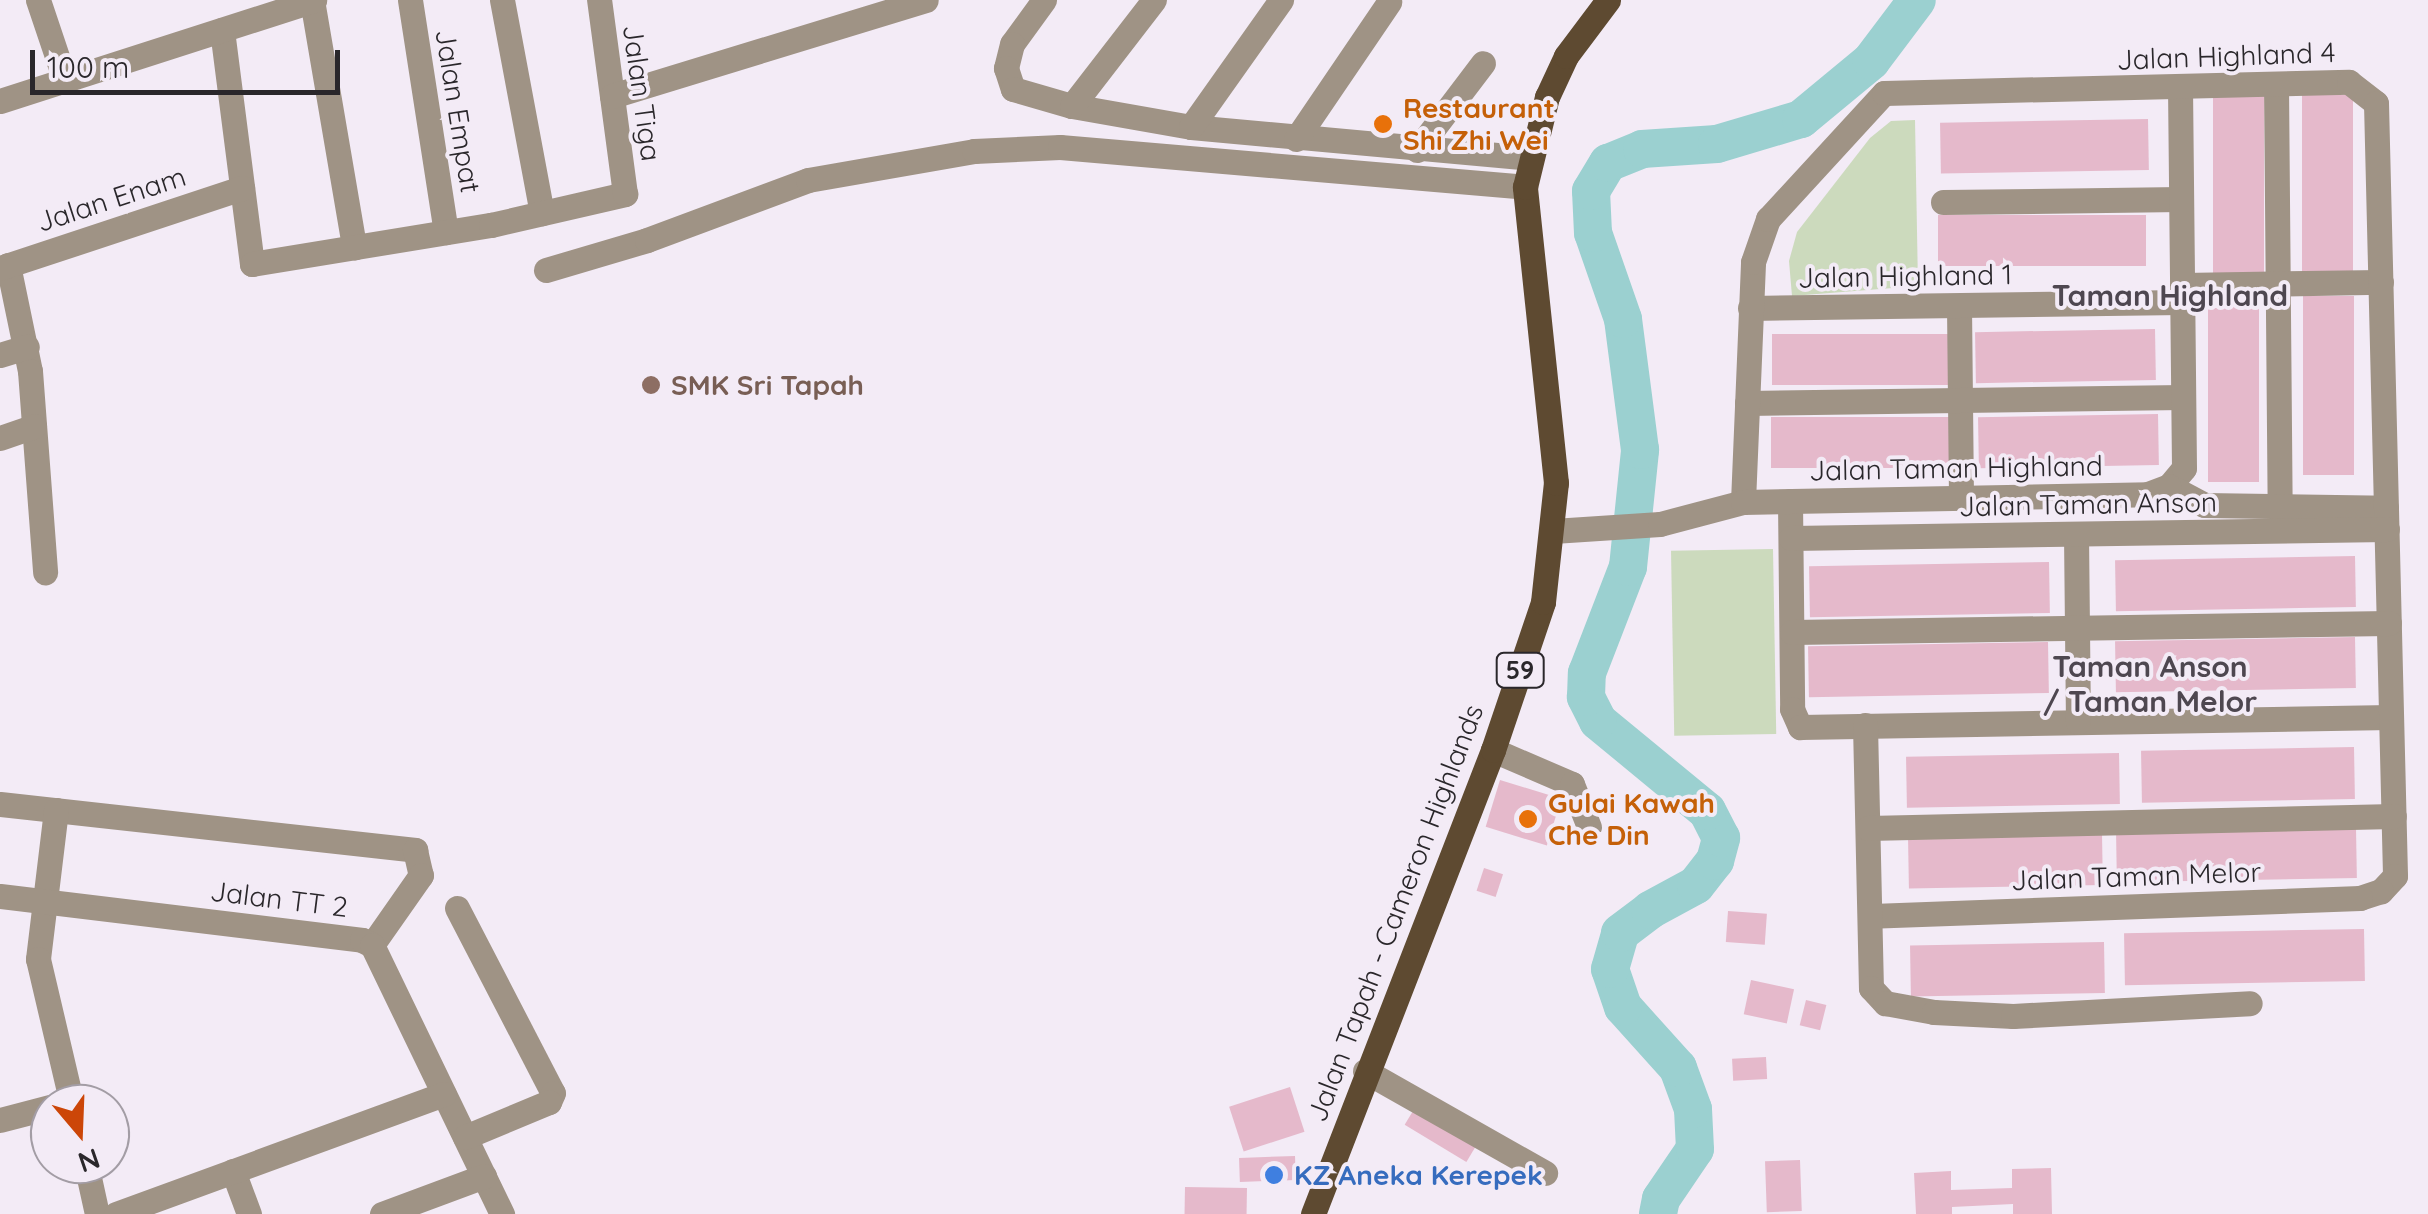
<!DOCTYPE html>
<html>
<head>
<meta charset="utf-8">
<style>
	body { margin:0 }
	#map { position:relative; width:2428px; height:1214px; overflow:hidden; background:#f3ebf6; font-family:Quicksand,sans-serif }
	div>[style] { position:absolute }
	.green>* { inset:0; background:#ccdabd; transform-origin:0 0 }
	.river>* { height:38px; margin:-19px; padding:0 19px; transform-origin:19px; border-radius:19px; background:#9bd0d0 }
	.building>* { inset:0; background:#e5b9cb; transform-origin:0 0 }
	.minor>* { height:25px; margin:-12.5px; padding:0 12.5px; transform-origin:12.5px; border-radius:12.5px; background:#9f9385 }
	.major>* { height:25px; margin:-12.5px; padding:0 12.5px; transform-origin:12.5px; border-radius:12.5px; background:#5e4a31 }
	.dots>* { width:28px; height:28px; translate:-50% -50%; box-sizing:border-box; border:5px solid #f3ebf6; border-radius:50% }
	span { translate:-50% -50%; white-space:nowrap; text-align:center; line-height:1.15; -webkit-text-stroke:8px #f3ebf6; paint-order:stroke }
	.shield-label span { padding:2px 8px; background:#f3ebf6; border:2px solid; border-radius:8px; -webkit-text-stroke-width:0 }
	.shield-label { font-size:25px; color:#2a272b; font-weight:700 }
	.street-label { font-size:28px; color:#2a272b }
	.food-label { font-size:28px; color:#c56008; font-weight:700 }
	.left { translate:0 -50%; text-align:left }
	.education-label { font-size:28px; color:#785e54; font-weight:700 }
	.shop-label { font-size:28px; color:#366cbe; font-weight:700 }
	.neighbourhood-label { font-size:30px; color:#4e4750; font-weight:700 }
	.north { position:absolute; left:30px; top:1084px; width:100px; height:100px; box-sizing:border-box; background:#f3ebf6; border:2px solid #a39da5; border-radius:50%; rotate:161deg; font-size:28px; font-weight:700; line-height:40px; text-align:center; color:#2a272b }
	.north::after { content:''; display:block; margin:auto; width:35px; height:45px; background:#cc4608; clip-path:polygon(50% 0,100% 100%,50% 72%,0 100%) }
	.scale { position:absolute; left:30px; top:50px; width:310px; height:45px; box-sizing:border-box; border:5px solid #2a272b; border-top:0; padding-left:12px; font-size:30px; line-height:35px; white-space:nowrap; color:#2a272b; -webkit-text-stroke:8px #f3ebf6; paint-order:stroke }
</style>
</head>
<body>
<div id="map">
	<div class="green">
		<div style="clip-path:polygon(1915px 120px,1918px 286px,1792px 296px,1789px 261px,1797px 232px,1870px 138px,1891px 121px)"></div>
		<div style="left:1773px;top:549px;width:185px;height:102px;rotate:89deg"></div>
	</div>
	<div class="river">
		<div style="left:1658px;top:1214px;width:15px;rotate:-79deg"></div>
		<div style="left:1661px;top:1199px;width:60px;rotate:-55.8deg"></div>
		<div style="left:1695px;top:1149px;width:40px;rotate:-92.9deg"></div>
		<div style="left:1693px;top:1109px;width:44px;rotate:-110.1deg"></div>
		<div style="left:1678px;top:1068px;width:82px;rotate:-132deg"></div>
		<div style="left:1623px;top:1007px;width:40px;rotate:-108.9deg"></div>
		<div style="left:1610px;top:969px;width:37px;rotate:-74deg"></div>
		<div style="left:1620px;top:933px;width:38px;rotate:-37deg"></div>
		<div style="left:1650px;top:910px;width:52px;rotate:-28.5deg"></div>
		<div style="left:1696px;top:885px;width:31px;rotate:-52deg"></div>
		<div style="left:1715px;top:861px;width:24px;rotate:-75deg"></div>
		<div style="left:1721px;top:838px;width:30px;rotate:-117deg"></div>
		<div style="left:1707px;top:811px;width:141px;rotate:-140.5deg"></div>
		<div style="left:1598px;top:721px;width:27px;rotate:-117deg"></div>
		<div style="left:1586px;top:697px;width:24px;rotate:-88deg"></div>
		<div style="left:1587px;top:673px;width:114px;rotate:-68.9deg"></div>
		<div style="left:1628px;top:567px;width:118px;rotate:-84.1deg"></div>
		<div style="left:1640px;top:450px;width:132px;rotate:-97.4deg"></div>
		<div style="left:1623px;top:319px;width:91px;rotate:-109.2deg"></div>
		<div style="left:1593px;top:233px;width:42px;rotate:-92.7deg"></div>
		<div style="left:1591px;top:191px;width:33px;rotate:-59deg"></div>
		<div style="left:1608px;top:163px;width:37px;rotate:-22deg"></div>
		<div style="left:1642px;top:149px;width:75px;rotate:-3.8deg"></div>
		<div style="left:1717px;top:144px;width:88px;rotate:-16.6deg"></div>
		<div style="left:1801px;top:119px;width:91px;rotate:-39.6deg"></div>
		<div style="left:1871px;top:61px;width:76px;rotate:-53deg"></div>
	</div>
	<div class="building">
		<div style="left:2302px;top:95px;width:51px;height:179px"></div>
		<div style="left:2213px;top:96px;width:51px;height:179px"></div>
		<div style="left:2148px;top:119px;width:51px;height:208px;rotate:89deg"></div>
		<div style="left:2146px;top:215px;width:51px;height:208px;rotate:90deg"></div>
		<div style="left:2303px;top:296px;width:51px;height:179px"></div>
		<div style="left:2208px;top:303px;width:51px;height:179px"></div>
		<div style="left:2155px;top:329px;width:51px;height:180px;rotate:89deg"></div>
		<div style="left:1952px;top:334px;width:51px;height:180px;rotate:90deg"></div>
		<div style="left:2158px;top:414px;width:51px;height:180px;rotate:89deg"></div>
		<div style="left:1951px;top:417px;width:51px;height:180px;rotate:90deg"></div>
		<div style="left:2355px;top:556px;width:51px;height:240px;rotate:89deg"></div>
		<div style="left:2049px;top:562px;width:51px;height:240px;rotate:89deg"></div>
		<div style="left:2355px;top:637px;width:51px;height:240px;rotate:89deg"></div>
		<div style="left:2048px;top:642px;width:51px;height:240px;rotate:89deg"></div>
		<div style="left:2354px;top:747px;width:52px;height:213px;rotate:89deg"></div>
		<div style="left:2119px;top:753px;width:51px;height:213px;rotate:89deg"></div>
		<div style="left:1500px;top:780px;width:64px;height:49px;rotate:17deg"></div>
		<div style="left:2356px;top:828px;width:50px;height:240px;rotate:89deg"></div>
		<div style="left:2102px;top:834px;width:51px;height:194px;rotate:89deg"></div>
		<div style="left:1484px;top:868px;width:20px;height:24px;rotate:18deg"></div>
		<div style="left:1728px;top:911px;width:39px;height:31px;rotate:4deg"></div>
		<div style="left:2364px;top:929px;width:52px;height:240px;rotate:89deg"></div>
		<div style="left:2104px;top:942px;width:51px;height:194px;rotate:89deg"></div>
		<div style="left:1751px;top:980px;width:44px;height:35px;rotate:12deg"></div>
		<div style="left:1806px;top:1000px;width:21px;height:26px;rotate:14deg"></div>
		<div style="left:1766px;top:1057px;width:22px;height:34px;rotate:87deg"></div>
		<div style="left:1290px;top:1087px;width:47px;height:64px;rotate:72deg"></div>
		<div style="left:1416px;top:1106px;width:72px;height:22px;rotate:31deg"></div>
		<div style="left:1295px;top:1156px;width:24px;height:56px;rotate:88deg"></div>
		<div style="left:1800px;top:1160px;width:51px;height:35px;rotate:88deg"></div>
		<div style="clip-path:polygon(2051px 1168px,2052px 1214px,2013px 1214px,2013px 1204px,1952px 1207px,1952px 1214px,1916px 1214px,1914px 1173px,1951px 1171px,1951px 1190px,2012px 1188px,2012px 1169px)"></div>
		<div style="left:1185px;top:1187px;width:62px;height:27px;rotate:1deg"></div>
	</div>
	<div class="minor">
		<div style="left:38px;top:0;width:84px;rotate:71.4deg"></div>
		<div style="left:312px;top:0;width:251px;rotate:80.3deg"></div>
		<div style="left:410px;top:0;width:235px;rotate:81.2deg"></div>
		<div style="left:502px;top:0;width:217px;rotate:79.4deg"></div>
		<div style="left:1044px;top:0;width:54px;rotate:126deg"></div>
		<div style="left:1012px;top:44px;width:25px;rotate:104deg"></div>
		<div style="left:1006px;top:68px;width:22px;rotate:72deg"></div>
		<div style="left:1013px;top:89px;width:61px;rotate:16.1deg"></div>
		<div style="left:1072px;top:106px;width:121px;rotate:10deg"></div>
		<div style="left:1191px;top:127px;width:339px;rotate:5.2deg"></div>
		<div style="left:222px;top:30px;width:236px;rotate:82.7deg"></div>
		<div style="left:252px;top:264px;width:242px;rotate:-9.3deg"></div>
		<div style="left:491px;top:225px;width:138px;rotate:-13deg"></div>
		<div style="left:625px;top:194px;width:196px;rotate:-97.6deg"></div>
		<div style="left:2276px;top:85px;width:421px;rotate:89.5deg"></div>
		<div style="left:612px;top:96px;width:328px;rotate:-17deg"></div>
		<div style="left:0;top:101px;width:330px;rotate:-17.8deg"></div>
		<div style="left:1072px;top:106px;width:134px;rotate:-52.3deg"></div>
		<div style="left:1191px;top:127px;width:156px;rotate:-54.7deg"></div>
		<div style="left:1296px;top:139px;width:166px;rotate:-55.8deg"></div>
		<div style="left:1417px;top:150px;width:109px;rotate:-52.8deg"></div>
		<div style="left:1943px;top:202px;width:238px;rotate:-0.7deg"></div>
		<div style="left:8px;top:265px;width:108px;rotate:78.3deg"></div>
		<div style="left:30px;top:371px;width:202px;rotate:85.7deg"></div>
		<div style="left:0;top:268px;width:255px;rotate:-18.3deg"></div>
		<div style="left:546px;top:270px;width:105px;rotate:-16.5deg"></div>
		<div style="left:647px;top:240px;width:172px;rotate:-20.4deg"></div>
		<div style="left:808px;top:180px;width:169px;rotate:-9.9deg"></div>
		<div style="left:974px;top:151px;width:86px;rotate:-2.7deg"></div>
		<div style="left:1060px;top:147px;width:467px;rotate:4.9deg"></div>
		<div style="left:2182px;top:285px;width:199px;rotate:-0.9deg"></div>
		<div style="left:1959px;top:306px;width:192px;rotate:89.4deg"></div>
		<div style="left:1750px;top:308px;width:432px;rotate:-0.8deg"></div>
		<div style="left:0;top:355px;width:28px;rotate:-17deg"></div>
		<div style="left:1747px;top:403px;width:436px;rotate:-0.8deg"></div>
		<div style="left:0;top:438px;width:36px;rotate:-19deg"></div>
		<div style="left:2169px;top:486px;width:23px;rotate:-50deg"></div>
		<div style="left:2184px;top:468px;width:379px;rotate:-90.6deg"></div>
		<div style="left:2169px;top:486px;width:40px;rotate:28deg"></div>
		<div style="left:2204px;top:505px;width:182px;rotate:0.9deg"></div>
		<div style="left:1790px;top:501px;width:208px;rotate:89.4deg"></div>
		<div style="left:1792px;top:709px;width:20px;rotate:66deg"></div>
		<div style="left:1800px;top:727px;width:591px;rotate:-0.97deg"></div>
		<div style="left:1743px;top:502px;width:240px;rotate:-87.6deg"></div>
		<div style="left:1753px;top:262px;width:46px;rotate:-70.8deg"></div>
		<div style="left:1768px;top:219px;width:171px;rotate:-47.4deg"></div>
		<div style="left:1884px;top:93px;width:465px;rotate:-1.4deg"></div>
		<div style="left:2349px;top:82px;width:34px;rotate:38deg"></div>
		<div style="left:2376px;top:103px;width:773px;rotate:88.59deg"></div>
		<div style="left:2395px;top:876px;width:21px;rotate:133deg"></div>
		<div style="left:2381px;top:891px;width:22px;rotate:162deg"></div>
		<div style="left:2360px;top:898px;width:488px;rotate:177.9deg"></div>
		<div style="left:1553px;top:531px;width:107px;rotate:-3.7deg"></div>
		<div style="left:1660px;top:524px;width:86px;rotate:-14.8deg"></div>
		<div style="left:1743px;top:502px;width:405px;rotate:-1.1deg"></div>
		<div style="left:2148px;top:494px;width:22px;rotate:-21deg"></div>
		<div style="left:2076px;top:534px;width:188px;rotate:89.4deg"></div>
		<div style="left:1791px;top:538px;width:596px;rotate:-0.87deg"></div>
		<div style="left:1792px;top:632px;width:597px;rotate:-0.86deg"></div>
		<div style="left:1865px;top:725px;width:263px;rotate:88.7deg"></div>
		<div style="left:1871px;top:988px;width:21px;rotate:47deg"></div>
		<div style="left:1885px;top:1003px;width:50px;rotate:10.4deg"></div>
		<div style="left:1934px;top:1012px;width:79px;rotate:2.9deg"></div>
		<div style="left:2013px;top:1016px;width:237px;rotate:-3.1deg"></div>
		<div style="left:1493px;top:750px;width:86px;rotate:23.3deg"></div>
		<div style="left:1572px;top:784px;width:46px;rotate:68.4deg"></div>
		<div style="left:0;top:804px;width:418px;rotate:6.3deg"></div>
		<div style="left:415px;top:850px;width:26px;rotate:77deg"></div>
		<div style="left:421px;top:875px;width:85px;rotate:125deg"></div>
		<div style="left:56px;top:810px;width:150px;rotate:96.9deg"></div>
		<div style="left:38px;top:959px;width:149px;rotate:76.8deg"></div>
		<div style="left:1868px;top:828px;width:526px;rotate:-1.31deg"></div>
		<div style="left:0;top:896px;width:365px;rotate:6.9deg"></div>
		<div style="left:362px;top:940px;width:11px;rotate:27deg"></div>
		<div style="left:372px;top:945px;width:299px;rotate:64.2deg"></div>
		<div style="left:457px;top:908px;width:208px;rotate:62.6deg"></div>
		<div style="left:553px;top:1093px;width:10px;rotate:114deg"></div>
		<div style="left:549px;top:1102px;width:91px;rotate:157.4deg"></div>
		<div style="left:1365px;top:1071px;width:207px;rotate:29.5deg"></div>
		<div style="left:0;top:1120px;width:52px;rotate:-14.6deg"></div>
		<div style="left:86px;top:1164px;width:51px;rotate:77.6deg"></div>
		<div style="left:233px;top:1171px;width:46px;rotate:69.6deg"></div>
		<div style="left:116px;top:1214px;width:349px;rotate:-20.1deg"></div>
		<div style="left:382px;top:1214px;width:109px;rotate:-20.4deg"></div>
	</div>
	<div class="major">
		<div style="left:1313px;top:1214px;width:498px;rotate:-68.8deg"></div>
		<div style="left:1493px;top:750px;width:156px;rotate:-71.3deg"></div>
		<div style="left:1543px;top:602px;width:120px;rotate:-83.8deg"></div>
		<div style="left:1556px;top:483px;width:298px;rotate:-96deg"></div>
		<div style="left:1525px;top:187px;width:93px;rotate:-76.3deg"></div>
		<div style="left:1547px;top:97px;width:45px;rotate:-65.1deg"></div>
		<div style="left:1566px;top:56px;width:70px;rotate:-53.1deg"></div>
	</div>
	<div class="dots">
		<div style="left:1383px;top:124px;background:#e8710a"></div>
		<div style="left:651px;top:385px;background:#8d6e63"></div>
		<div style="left:1528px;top:819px;background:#e8710a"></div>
		<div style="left:1274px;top:1175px;background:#3f7fe0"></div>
	</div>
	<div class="shield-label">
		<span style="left:1520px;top:670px">59</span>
	</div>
	<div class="street-label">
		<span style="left:2226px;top:56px;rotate:-2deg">Jalan Highland 4</span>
		<span style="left:642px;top:93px;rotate:82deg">Jalan Tiga</span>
		<span style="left:458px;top:111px;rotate:81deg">Jalan Empat</span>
		<span style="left:111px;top:199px;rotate:-18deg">Jalan Enam</span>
		<span style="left:1905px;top:276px;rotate:-1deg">Jalan Highland 1</span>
		<span style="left:1956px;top:468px;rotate:-1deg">Jalan Taman Highland</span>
		<span style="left:2088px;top:504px;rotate:-1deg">Jalan Taman Anson</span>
		<span style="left:2136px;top:876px;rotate:-2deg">Jalan Taman Melor</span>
		<span style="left:279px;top:899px;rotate:7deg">Jalan TT 2</span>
		<span style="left:1395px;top:913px;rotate:-69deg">Jalan Tapah - Cameron Highlands</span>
	</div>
	<div class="food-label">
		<span class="left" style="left:1403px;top:124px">Restaurant<br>Shi Zhi Wei</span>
		<span class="left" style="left:1548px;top:819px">Gulai Kawah<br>Che Din</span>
	</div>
	<div class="education-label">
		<span class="left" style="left:671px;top:385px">SMK Sri Tapah</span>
	</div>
	<div class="shop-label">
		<span class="left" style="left:1294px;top:1175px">KZ Aneka Kerepek</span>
	</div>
	<div class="neighbourhood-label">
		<span style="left:2170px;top:295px">Taman Highland</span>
		<span style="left:2150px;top:683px">Taman Anson<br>/ Taman Melor</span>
	</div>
	<div class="north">N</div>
	<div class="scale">100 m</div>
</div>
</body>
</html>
